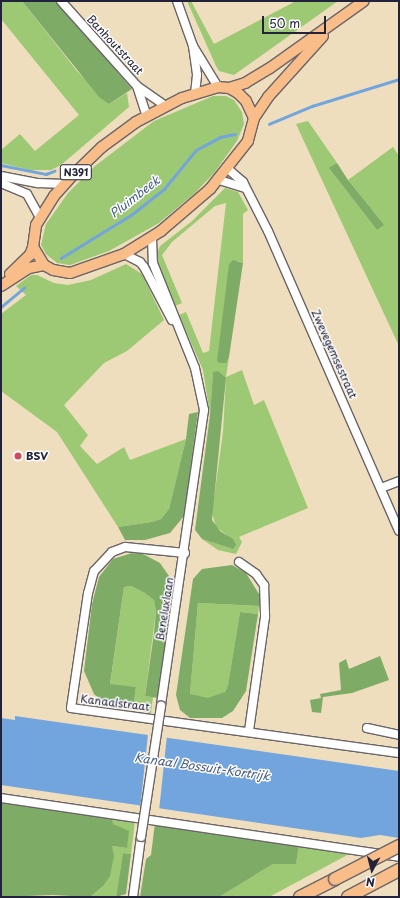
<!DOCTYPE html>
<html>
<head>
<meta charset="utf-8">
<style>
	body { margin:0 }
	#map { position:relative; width:400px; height:898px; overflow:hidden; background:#efdebd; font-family:"Playpen Sans",sans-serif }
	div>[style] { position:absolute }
	.green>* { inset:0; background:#9dc874 }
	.forest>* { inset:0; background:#7eac66 }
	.water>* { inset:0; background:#72a5de }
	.pier>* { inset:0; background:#efdebd; transform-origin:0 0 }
	.stream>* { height:2.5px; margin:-1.25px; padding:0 1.25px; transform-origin:1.25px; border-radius:1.25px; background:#72a5de }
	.roads { filter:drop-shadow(1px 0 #6a6468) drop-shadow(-1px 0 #6a6468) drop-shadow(0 1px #6a6468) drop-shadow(0 -1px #6a6468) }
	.minor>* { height:8px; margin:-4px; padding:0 4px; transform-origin:4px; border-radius:4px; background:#fff }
	.major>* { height:10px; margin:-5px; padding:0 5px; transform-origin:5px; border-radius:5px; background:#f8bd89 }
	.highway>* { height:12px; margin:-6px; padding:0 6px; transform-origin:6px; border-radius:6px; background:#f8bd89 }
	.bridges { filter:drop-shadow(1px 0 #6a6468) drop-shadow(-1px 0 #6a6468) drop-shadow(0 1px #6a6468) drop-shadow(0 -1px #6a6468) }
	.minor-bridge>* { height:8px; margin:-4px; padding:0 4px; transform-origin:4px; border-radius:4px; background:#fff }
	.highway-bridge>* { height:12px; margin:-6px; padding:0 6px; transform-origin:6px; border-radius:6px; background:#f8bd89 }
	.dots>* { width:11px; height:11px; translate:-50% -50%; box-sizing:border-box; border:2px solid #fff; border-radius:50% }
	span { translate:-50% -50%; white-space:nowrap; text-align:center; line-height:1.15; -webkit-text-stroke:3px #fff; paint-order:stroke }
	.shield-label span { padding:1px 3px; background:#fff; border:1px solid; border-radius:3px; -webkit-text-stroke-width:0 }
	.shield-label { font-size:10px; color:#22223b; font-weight:700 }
	.street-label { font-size:11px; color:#22223b }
	.poi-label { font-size:11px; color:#22223b; font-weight:700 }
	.left { translate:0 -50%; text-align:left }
	.water-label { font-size:12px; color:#465d84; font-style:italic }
	.frame { position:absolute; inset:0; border:2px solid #22223b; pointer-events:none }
	.north { position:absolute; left:352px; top:850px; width:40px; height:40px; -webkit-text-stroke:3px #fff; paint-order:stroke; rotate:187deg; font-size:11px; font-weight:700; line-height:16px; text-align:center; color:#22223b }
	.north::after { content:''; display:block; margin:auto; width:14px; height:18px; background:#22223b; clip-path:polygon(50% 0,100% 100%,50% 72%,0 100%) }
	.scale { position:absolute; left:262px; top:16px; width:64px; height:18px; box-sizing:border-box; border:2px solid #22223b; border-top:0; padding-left:5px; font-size:12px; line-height:14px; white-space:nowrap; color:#22223b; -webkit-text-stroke:3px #fff; paint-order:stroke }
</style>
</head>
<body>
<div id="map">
	<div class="green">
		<div style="clip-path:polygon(1px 1px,22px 1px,77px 71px,109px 104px,127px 93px,129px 107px,61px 165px,51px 170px,30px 170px,1px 163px,1px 150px,20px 134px,35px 151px,79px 115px,1px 19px)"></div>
		<div style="clip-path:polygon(187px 1px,191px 1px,214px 44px,296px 1px,338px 1px,234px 75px,219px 71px,216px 66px)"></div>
		<div style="clip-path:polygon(213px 96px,226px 96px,234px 100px,242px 112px,244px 124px,237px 141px,214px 173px,195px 193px,159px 223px,109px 251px,70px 265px,57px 263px,46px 254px,41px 245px,46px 224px,68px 193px,95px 166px,154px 121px)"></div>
		<div style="clip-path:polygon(308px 121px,337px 163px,330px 169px,377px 230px,383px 225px,348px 180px,393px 147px,399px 156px,399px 346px,296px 124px)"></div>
		<div style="clip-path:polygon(225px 188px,238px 192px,248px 210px,243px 214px,243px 263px,237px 261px,225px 363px,229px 357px,226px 377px,242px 370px,254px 405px,264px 400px,308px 508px,239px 537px,242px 542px,236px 554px,218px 550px,202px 539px,233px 549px,227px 535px,216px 527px,212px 513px,223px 432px,226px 378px,213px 372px,210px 415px,203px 370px,179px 315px,186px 312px,203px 353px,209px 351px,226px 203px,215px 206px,172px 242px,162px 255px,182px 303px,175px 306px,155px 259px,160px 246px,191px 222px)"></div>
		<div style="clip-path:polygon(126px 264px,142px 274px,164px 320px,127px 351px,104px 363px,64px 405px,88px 435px,80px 446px,97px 464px,124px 447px,130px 460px,186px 439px,169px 509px,161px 519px,151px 522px,118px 527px,57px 432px,1px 391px,1px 314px,26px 295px,16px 286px,31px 275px,37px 275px,54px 283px,68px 285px,91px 280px)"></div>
		<div style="clip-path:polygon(131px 586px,145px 593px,154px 600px,156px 611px,145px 696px,153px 697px,151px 713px,133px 709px,136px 687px,110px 685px,124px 587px)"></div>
		<div style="clip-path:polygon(198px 603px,259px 606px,258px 614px,240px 612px,228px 685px,225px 692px,216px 698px,197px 698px,190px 694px)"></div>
		<div style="clip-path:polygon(112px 817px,135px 821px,131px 854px,123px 853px,116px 897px,90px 897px,103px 886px,112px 846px,127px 848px,113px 824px)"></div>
		<div style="clip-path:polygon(299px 845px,351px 853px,269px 897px,219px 897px,273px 864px,296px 863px)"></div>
	</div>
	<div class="forest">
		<div style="clip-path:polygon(22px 1px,56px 1px,132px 89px,109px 104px,99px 97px)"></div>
		<div style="clip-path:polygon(337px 163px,348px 180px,384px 225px,377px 230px,329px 168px)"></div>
		<div style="clip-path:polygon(233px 260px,243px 263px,229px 357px,226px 363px,220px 363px,217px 361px,229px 264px)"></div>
		<div style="clip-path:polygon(218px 371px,226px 378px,212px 520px,220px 531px,233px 539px,236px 545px,233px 549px,202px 539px,195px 530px,210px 415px,213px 372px)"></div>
		<div style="clip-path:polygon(198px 412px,184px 516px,170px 533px,145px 540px,125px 540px,118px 527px,151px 522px,161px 519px,169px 509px,186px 439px,189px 414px)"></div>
		<div style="clip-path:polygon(132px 553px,143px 554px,160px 563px,169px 576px,172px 590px,158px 698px,145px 696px,154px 633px,156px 611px,154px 600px,145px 593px,131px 586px,124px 587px,110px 684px,136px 687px,133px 709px,105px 704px,94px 694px,84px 671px,92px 604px,99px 577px,113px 559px)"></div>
		<div style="clip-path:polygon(232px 565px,246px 573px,259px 594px,259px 606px,198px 603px,190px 694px,208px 698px,225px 692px,228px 685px,240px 612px,258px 614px,246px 691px,233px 711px,222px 718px,190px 718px,180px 710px,176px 695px,193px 579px,202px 569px)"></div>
		<div style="clip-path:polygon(380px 656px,389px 680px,352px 693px,323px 697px,321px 713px,312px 712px,310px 700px,321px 698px,320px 694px,341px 690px,339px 663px,346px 659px,349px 669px)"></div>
		<div style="clip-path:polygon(1px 800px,112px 817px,113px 824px,129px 831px,127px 848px,112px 846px,114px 856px,110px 876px,103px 886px,90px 897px,53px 895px,1px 897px)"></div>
		<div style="clip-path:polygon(155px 823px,299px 845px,296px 864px,273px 864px,219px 897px,140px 897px,146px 859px,151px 855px)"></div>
		<div style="clip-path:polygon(123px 853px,131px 854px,126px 894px,116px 897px)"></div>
	</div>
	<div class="water">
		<div style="clip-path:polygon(15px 716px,399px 771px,399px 838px,380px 835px,361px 838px,1px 785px,1px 718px,15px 720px)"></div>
	</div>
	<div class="pier">
		<div style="left:148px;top:734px;width:19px;height:74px;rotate:6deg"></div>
	</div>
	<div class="stream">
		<div style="left:269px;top:124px;width:47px;rotate:-22.7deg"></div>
		<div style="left:312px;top:106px;width:91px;rotate:-17.2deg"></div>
		<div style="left:1px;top:165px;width:46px;rotate:11.3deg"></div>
		<div style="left:46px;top:174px;width:9px;rotate:-21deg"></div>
		<div style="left:61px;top:258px;width:82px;rotate:-31.6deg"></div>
		<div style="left:131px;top:215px;width:42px;rotate:-38.2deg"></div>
		<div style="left:164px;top:189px;width:50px;rotate:-50.6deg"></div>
		<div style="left:196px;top:150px;width:27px;rotate:-28deg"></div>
		<div style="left:220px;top:137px;width:15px;rotate:-11deg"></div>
		<div style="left:1px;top:307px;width:30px;rotate:-40deg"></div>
	</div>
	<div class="roads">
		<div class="minor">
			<div style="left:61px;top:1px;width:114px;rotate:48.2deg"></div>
			<div style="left:137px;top:86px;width:32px;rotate:72deg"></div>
			<div style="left:177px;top:1px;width:48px;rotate:70.4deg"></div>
			<div style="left:193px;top:46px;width:48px;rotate:58.6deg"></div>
			<div style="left:193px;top:46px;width:29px;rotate:82deg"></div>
			<div style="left:197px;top:75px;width:18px;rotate:96deg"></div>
			<div style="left:137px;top:86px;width:35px;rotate:35deg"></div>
			<div style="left:228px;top:169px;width:20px;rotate:41deg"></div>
			<div style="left:243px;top:182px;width:55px;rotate:63deg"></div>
			<div style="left:268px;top:231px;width:327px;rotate:66.4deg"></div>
			<div style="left:1px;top:176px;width:38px;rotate:11deg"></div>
			<div style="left:38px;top:183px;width:27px;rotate:2deg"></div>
			<div style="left:219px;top:180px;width:27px;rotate:17deg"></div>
			<div style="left:1px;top:183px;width:28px;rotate:23deg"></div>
			<div style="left:27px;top:194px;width:26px;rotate:61deg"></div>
			<div style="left:152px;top:238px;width:25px;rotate:88deg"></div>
			<div style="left:153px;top:263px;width:113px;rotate:68.2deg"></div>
			<div style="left:195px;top:368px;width:43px;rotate:77.9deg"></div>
			<div style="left:204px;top:410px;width:299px;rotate:98.3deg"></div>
			<div style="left:124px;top:254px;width:18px;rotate:27deg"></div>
			<div style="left:140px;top:262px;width:6px;rotate:51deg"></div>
			<div style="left:144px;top:267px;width:60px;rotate:62.2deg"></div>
			<div style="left:381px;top:488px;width:19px;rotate:-21deg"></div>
			<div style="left:185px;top:553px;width:60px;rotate:-174.3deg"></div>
			<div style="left:125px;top:547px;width:14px;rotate:159deg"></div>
			<div style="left:112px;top:552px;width:26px;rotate:133deg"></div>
			<div style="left:94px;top:571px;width:23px;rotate:105deg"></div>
			<div style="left:88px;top:593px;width:116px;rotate:98.4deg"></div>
			<div style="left:71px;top:708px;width:331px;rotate:7.8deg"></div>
			<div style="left:239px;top:562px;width:21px;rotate:35deg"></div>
			<div style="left:256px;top:574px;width:14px;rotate:54deg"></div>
			<div style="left:264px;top:585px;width:32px;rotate:88deg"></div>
			<div style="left:265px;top:617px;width:115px;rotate:98deg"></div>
			<div style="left:367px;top:728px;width:33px;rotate:12deg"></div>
			<div style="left:1px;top:798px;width:402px;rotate:8.4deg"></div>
			<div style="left:133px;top:897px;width:61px;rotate:-82.4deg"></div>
		</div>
		<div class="major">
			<div style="left:218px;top:87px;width:11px;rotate:5deg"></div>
			<div style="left:229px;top:88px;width:10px;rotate:29deg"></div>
			<div style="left:238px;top:93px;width:11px;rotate:45deg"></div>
			<div style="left:246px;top:101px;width:19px;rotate:65deg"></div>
			<div style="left:254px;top:118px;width:24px;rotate:105deg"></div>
			<div style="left:248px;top:141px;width:61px;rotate:128.4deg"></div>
			<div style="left:210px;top:189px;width:65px;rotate:139.4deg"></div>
			<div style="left:161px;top:231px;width:44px;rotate:148.1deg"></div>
			<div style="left:124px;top:254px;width:57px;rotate:160.6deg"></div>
			<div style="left:70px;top:273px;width:17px;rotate:-170deg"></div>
			<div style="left:53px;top:270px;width:10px;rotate:-151deg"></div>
			<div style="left:44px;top:265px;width:21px;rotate:-121deg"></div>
			<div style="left:33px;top:247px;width:22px;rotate:-82deg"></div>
			<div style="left:36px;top:225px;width:34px;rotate:-58deg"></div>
			<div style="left:54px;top:196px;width:30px;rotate:-48deg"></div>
			<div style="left:74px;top:174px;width:39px;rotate:-44deg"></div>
			<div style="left:102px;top:147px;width:42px;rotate:-36.3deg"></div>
			<div style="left:136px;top:122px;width:52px;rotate:-27.6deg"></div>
			<div style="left:182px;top:98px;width:38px;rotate:-17deg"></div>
			<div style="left:229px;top:88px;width:17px;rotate:-17deg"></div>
			<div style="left:245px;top:83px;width:29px;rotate:-31deg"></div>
			<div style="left:270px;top:68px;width:115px;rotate:-35.5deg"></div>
			<div style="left:254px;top:118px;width:25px;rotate:-56deg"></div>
			<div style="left:268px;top:97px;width:82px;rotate:-48deg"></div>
			<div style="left:10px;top:274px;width:28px;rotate:-44deg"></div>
			<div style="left:30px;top:255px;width:9px;rotate:-69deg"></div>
			<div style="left:1px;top:286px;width:33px;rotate:-33deg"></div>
			<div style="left:29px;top:268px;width:15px;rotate:-11deg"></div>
		</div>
		<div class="highway">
			<div style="left:300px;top:897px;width:39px;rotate:-27deg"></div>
			<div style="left:348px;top:897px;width:58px;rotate:-27.9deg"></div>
		</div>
	</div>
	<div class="bridges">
		<div class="minor-bridge">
			<div style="left:141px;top:837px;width:133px;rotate:-81.3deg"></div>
		</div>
		<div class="highway-bridge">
			<div style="left:335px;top:879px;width:72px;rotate:-27.3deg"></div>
		</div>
	</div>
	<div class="dots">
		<div style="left:18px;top:456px;background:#d1495b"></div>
	</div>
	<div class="shield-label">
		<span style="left:76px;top:172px">N391</span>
	</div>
	<div class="street-label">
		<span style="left:115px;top:45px;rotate:47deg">Banhoutstraat</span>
		<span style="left:334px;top:354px;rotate:66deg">Zwevegemsestraat</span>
		<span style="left:165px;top:609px;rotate:-81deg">Beneluxlaan</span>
		<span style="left:115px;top:703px;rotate:7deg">Kanaalstraat</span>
	</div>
	<div class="poi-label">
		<span class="left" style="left:26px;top:456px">BSV</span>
	</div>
	<div class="water-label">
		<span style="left:135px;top:197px;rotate:-38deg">Pluimbeek</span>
		<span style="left:202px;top:767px;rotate:8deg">Kanaal Bossuit-Kortrijk</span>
	</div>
	<div class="frame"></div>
	<div class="north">N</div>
	<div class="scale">50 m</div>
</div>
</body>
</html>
